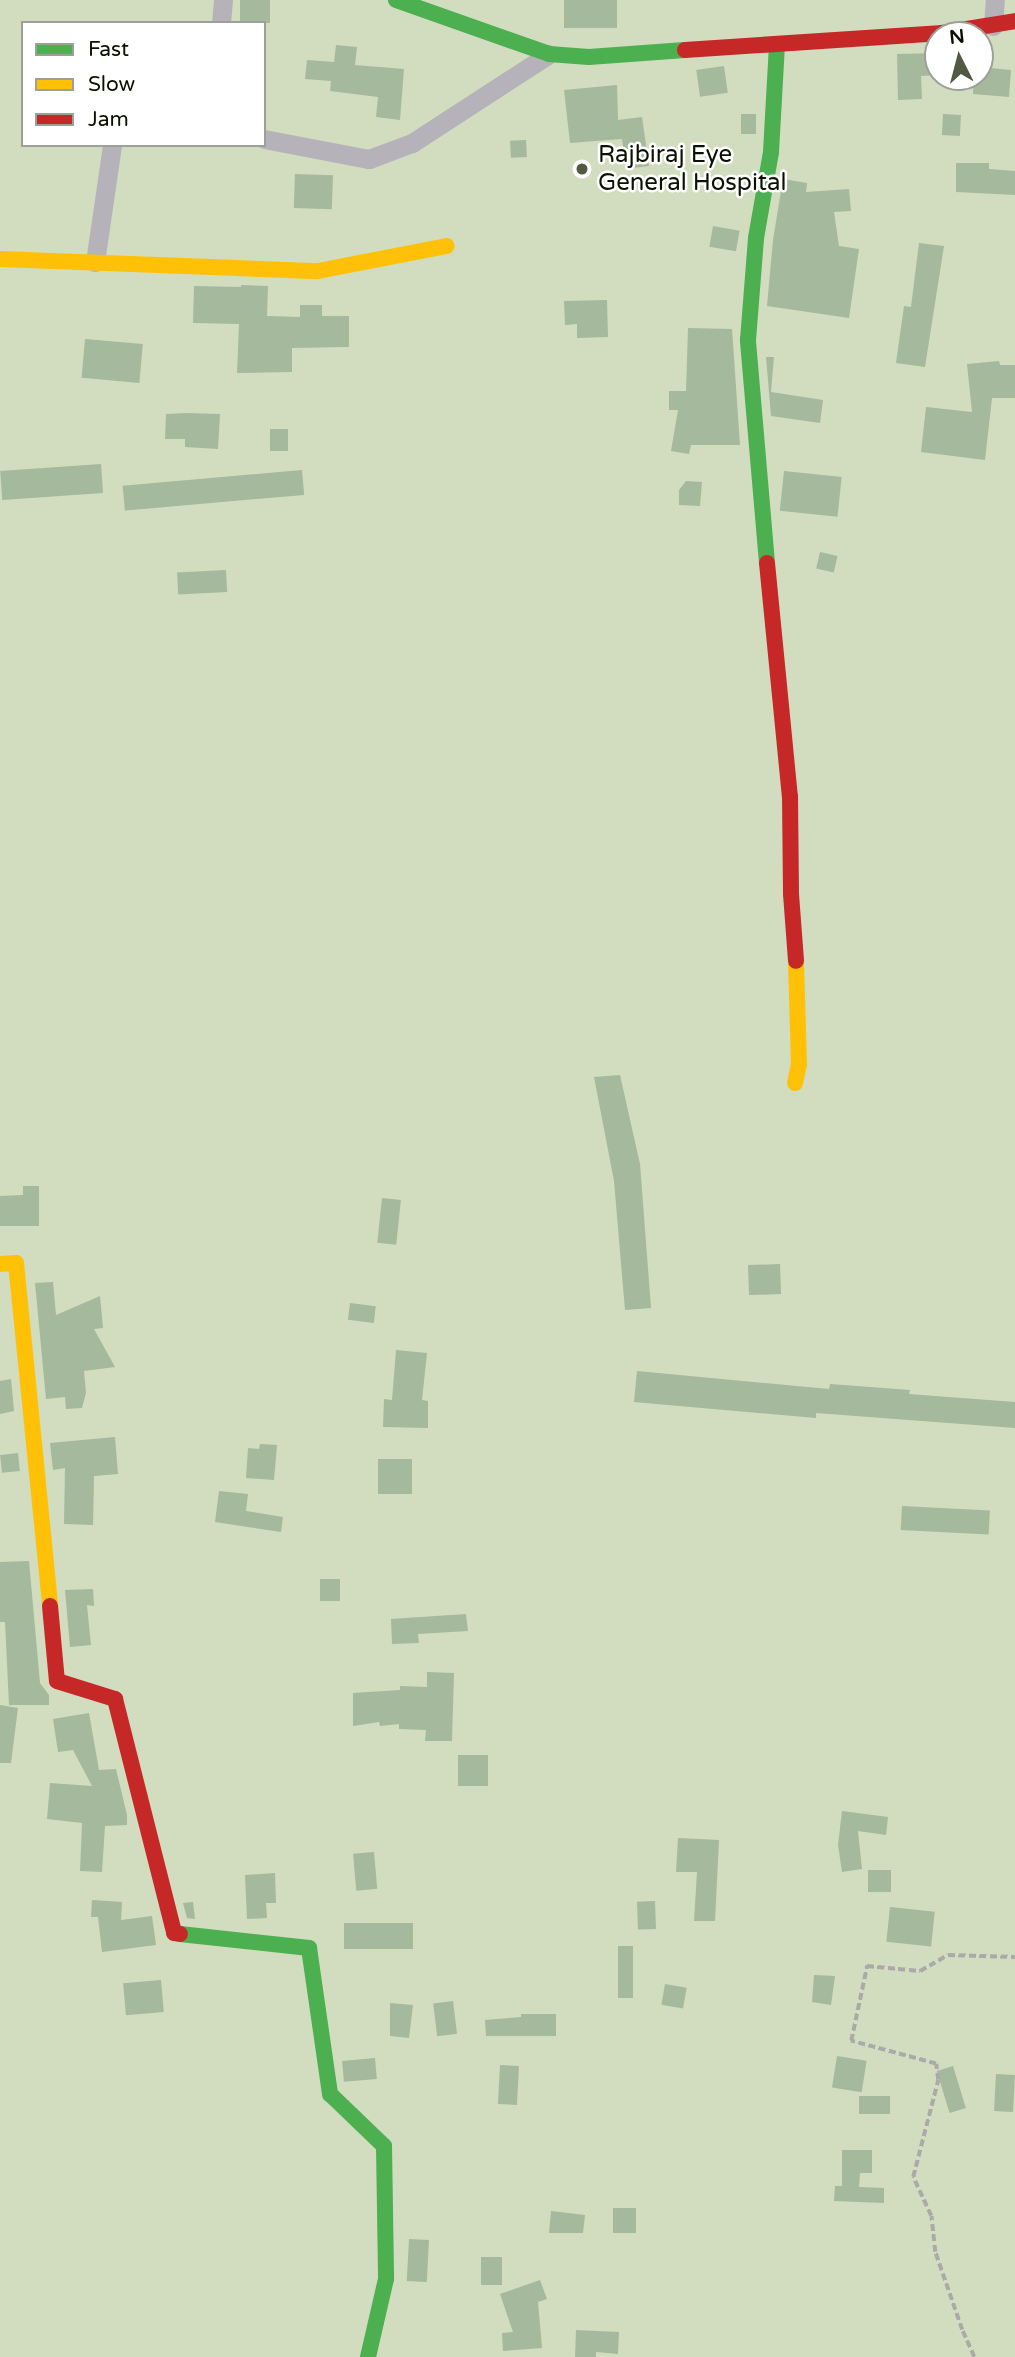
<!DOCTYPE html>
<html>
<head>
<meta charset="utf-8">
<style>
	body { margin:0 }
	#map { position:relative; width:1015px; height:2357px; overflow:hidden; background:#d2dcbf; font-family:"Varela Round",sans-serif }
	div>[style] { position:absolute }
	.building>* { inset:0; background:#a5b99c; transform-origin:0 0 }
	.path>* { height:3.5px; margin-top:-1.75px; transform-origin:0; background:repeating-linear-gradient(90deg,#aaaaa8 0 7px,transparent 0 10.5px) }
	.street>* { height:19px; margin:-9.5px; padding:0 9.5px; transform-origin:9.5px; border-radius:9.5px; background:#b6b2ba }
	.fast>* { height:16px; margin:-8px; padding:0 8px; transform-origin:8px; border-radius:8px; background:#4caf50 }
	.slow>* { height:16px; margin:-8px; padding:0 8px; transform-origin:8px; border-radius:8px; background:#ffc107 }
	.jam>* { height:16px; margin:-8px; padding:0 8px; transform-origin:8px; border-radius:8px; background:#c62828 }
	.dots>* { width:19px; height:19px; translate:-50% -50%; box-sizing:border-box; border:4px solid #fff; border-radius:50% }
	span { translate:-50% -50%; white-space:nowrap; text-align:center; line-height:1.15; -webkit-text-stroke:5px #fff; paint-order:stroke }
	.poi-label { font-size:24px; color:#0b1101 }
	.left { translate:0 -50%; text-align:left }
	.legend { position:absolute; left:21px; top:21px; width:245px; height:126px; box-sizing:border-box; background:#fff; border:2px solid #9da099; margin:0; padding:9px 12px; list-style:none; font-size:21px; color:#0b1101 }
	.legend li { display:flex; align-items:center; gap:14px; height:35px }
	.legend b { width:35px; border:2px solid #9da099 }
	.north { position:absolute; left:924px; top:21px; width:70px; height:70px; box-sizing:border-box; background:#fff; border:2px solid #9da099; border-radius:50%; rotate:354deg; font-size:19px; font-weight:700; line-height:28px; text-align:center; color:#0b1101 }
	.north::after { content:''; display:block; margin:auto; width:24px; height:32px; background:#515844; clip-path:polygon(50% 0,100% 100%,50% 72%,0 100%) }
</style>
</head>
<body>
<div id="map">
	<div class="building">
		<div style="left:240px;top:0;width:30px;height:23px"></div>
		<div style="left:564px;top:0;width:53px;height:28px"></div>
		<div style="clip-path:polygon(336px 45px,357px 47px,355px 65px,404px 69px,400px 120px,376px 117px,378px 97px,330px 91px,331px 81px,305px 79px,307px 60px,334px 62px)"></div>
		<div style="clip-path:polygon(938px 53px,938px 75px,921px 76px,922px 99px,898px 100px,897px 54px)"></div>
		<div style="left:724px;top:66px;width:27px;height:28px;rotate:82deg"></div>
		<div style="clip-path:polygon(980px 67px,1011px 70px,1009px 97px,973px 94px,974px 77px,980px 77px)"></div>
		<div style="clip-path:polygon(617px 85px,618px 120px,642px 117px,649px 166px,626px 169px,622px 139px,570px 143px,564px 90px)"></div>
		<div style="left:741px;top:114px;width:15px;height:20px"></div>
		<div style="left:943px;top:114px;width:18px;height:21px;rotate:3deg"></div>
		<div style="left:526px;top:140px;width:17px;height:16px;rotate:87deg"></div>
		<div style="clip-path:polygon(956px 163px,989px 163px,989px 169px,1015px 171px,1015px 195px,956px 192px)"></div>
		<div style="left:295px;top:174px;width:38px;height:34px;rotate:2deg"></div>
		<div style="clip-path:polygon(783px 179px,807px 183px,806px 192px,849px 189px,851px 211px,834px 212px,839px 246px,859px 249px,849px 318px,767px 306px,773px 240px)"></div>
		<div style="left:713px;top:226px;width:27px;height:21px;rotate:10deg"></div>
		<div style="clip-path:polygon(919px 243px,944px 246px,925px 367px,896px 363px,904px 306px,911px 307px)"></div>
		<div style="clip-path:polygon(241px 285px,268px 286px,267px 316px,300px 317px,300px 305px,322px 305px,322px 316px,349px 316px,349px 347px,292px 348px,292px 372px,237px 373px,239px 324px,193px 323px,194px 286px,241px 287px)"></div>
		<div style="clip-path:polygon(607px 300px,608px 337px,577px 338px,577px 324px,565px 325px,564px 301px)"></div>
		<div style="clip-path:polygon(688px 328px,732px 329px,740px 445px,691px 445px,689px 454px,671px 451px,678px 410px,669px 410px,669px 391px,686px 391px)"></div>
		<div style="left:85px;top:339px;width:58px;height:39px;rotate:5deg"></div>
		<div style="clip-path:polygon(766px 357px,774px 357px,771px 392px,823px 400px,820px 423px,771px 416px)"></div>
		<div style="clip-path:polygon(999px 361px,1000px 365px,1015px 365px,1015px 398px,992px 398px,985px 460px,921px 452px,926px 407px,972px 412px,967px 364px)"></div>
		<div style="clip-path:polygon(186px 413px,220px 414px,218px 449px,185px 447px,185px 439px,165px 439px,166px 414px)"></div>
		<div style="left:270px;top:429px;width:18px;height:22px"></div>
		<div style="left:101px;top:464px;width:29px;height:101px;rotate:86deg"></div>
		<div style="left:302px;top:470px;width:25px;height:180px;rotate:85deg"></div>
		<div style="left:784px;top:471px;width:58px;height:40px;rotate:6deg"></div>
		<div style="clip-path:polygon(686px 481px,702px 482px,700px 506px,679px 505px,679px 490px)"></div>
		<div style="left:820px;top:552px;width:18px;height:17px;rotate:13deg"></div>
		<div style="left:226px;top:570px;width:22px;height:49px;rotate:87deg"></div>
		<div style="clip-path:polygon(620px 1075px,640px 1164px,651px 1308px,625px 1310px,614px 1181px,594px 1077px)"></div>
		<div style="clip-path:polygon(23px 1186px,39px 1186px,39px 1226px,0 1226px,0 1196px,23px 1195px)"></div>
		<div style="left:382px;top:1198px;width:19px;height:45px;rotate:6deg"></div>
		<div style="left:780px;top:1264px;width:30px;height:32px;rotate:88deg"></div>
		<div style="clip-path:polygon(53px 1282px,56px 1315px,100px 1296px,103px 1328px,94px 1329px,115px 1367px,84px 1371px,86px 1393px,82px 1408px,66px 1409px,65px 1397px,46px 1399px,35px 1283px)"></div>
		<div style="left:350px;top:1303px;width:26px;height:17px;rotate:7deg"></div>
		<div style="clip-path:polygon(396px 1350px,427px 1353px,422px 1400px,428px 1401px,428px 1428px,383px 1427px,384px 1399px,392px 1400px)"></div>
		<div style="clip-path:polygon(637px 1371px,829px 1389px,830px 1384px,910px 1390px,909px 1394px,1015px 1402px,1015px 1428px,816px 1413px,816px 1418px,634px 1402px)"></div>
		<div style="clip-path:polygon(11px 1379px,14px 1411px,0 1414px,0 1381px)"></div>
		<div style="clip-path:polygon(115px 1437px,118px 1474px,94px 1476px,93px 1525px,64px 1524px,65px 1468px,53px 1470px,50px 1443px)"></div>
		<div style="clip-path:polygon(260px 1444px,277px 1445px,274px 1480px,246px 1478px,248px 1448px,259px 1449px)"></div>
		<div style="left:18px;top:1453px;width:18px;height:18px;rotate:84deg"></div>
		<div style="left:378px;top:1459px;width:34px;height:35px"></div>
		<div style="clip-path:polygon(219px 1491px,248px 1494px,246px 1511px,283px 1517px,281px 1532px,215px 1522px)"></div>
		<div style="left:902px;top:1506px;width:88px;height:24px;rotate:3deg"></div>
		<div style="clip-path:polygon(29px 1561px,40px 1683px,49px 1695px,49px 1705px,9px 1705px,5px 1622px,0 1622px,0 1562px)"></div>
		<div style="left:320px;top:1579px;width:20px;height:22px"></div>
		<div style="clip-path:polygon(93px 1589px,94px 1606px,87px 1605px,91px 1645px,70px 1647px,65px 1590px)"></div>
		<div style="clip-path:polygon(466px 1614px,468px 1631px,418px 1634px,419px 1643px,392px 1644px,391px 1619px)"></div>
		<div style="clip-path:polygon(427px 1672px,454px 1673px,452px 1741px,425px 1741px,426px 1730px,399px 1729px,399px 1724px,380px 1726px,379px 1722px,353px 1726px,353px 1693px,400px 1690px,400px 1686px,427px 1687px)"></div>
		<div style="clip-path:polygon(0 1705px,18px 1708px,11px 1763px,0 1763px)"></div>
		<div style="clip-path:polygon(89px 1713px,99px 1770px,116px 1769px,127px 1815px,127px 1825px,105px 1826px,102px 1872px,80px 1871px,82px 1823px,47px 1819px,50px 1783px,92px 1786px,73px 1750px,58px 1752px,53px 1719px)"></div>
		<div style="left:458px;top:1755px;width:30px;height:31px"></div>
		<div style="clip-path:polygon(842px 1811px,888px 1817px,886px 1835px,858px 1831px,862px 1869px,842px 1872px,838px 1845px)"></div>
		<div style="clip-path:polygon(678px 1838px,719px 1840px,715px 1921px,694px 1921px,697px 1872px,676px 1872px)"></div>
		<div style="left:374px;top:1852px;width:37px;height:21px;rotate:85deg"></div>
		<div style="left:891px;top:1870px;width:22px;height:23px;rotate:90deg"></div>
		<div style="clip-path:polygon(275px 1873px,276px 1903px,266px 1903px,267px 1918px,247px 1919px,245px 1875px)"></div>
		<div style="clip-path:polygon(92px 1900px,122px 1902px,121px 1920px,152px 1916px,156px 1945px,102px 1952px,98px 1917px,91px 1917px)"></div>
		<div style="left:655px;top:1901px;width:28px;height:18px;rotate:88deg"></div>
		<div style="clip-path:polygon(193px 1902px,195px 1919px,187px 1918px,183px 1903px)"></div>
		<div style="left:890px;top:1907px;width:45px;height:35px;rotate:6deg"></div>
		<div style="left:344px;top:1923px;width:69px;height:26px"></div>
		<div style="left:618px;top:1946px;width:15px;height:52px"></div>
		<div style="clip-path:polygon(814px 1975px,835px 1976px,831px 2005px,812px 2002px)"></div>
		<div style="left:161px;top:1980px;width:32px;height:38px;rotate:85deg"></div>
		<div style="left:665px;top:1984px;width:22px;height:21px;rotate:10deg"></div>
		<div style="left:453px;top:2001px;width:33px;height:20px;rotate:83deg"></div>
		<div style="clip-path:polygon(390px 2003px,413px 2005px,409px 2038px,390px 2036px)"></div>
		<div style="clip-path:polygon(521px 2014px,556px 2014px,556px 2036px,486px 2036px,485px 2020px,521px 2017px)"></div>
		<div style="left:837px;top:2056px;width:30px;height:32px;rotate:9deg"></div>
		<div style="left:375px;top:2058px;width:21px;height:33px;rotate:85deg"></div>
		<div style="left:500px;top:2065px;width:19px;height:39px;rotate:3deg"></div>
		<div style="left:953px;top:2066px;width:44px;height:17px;rotate:73deg"></div>
		<div style="left:996px;top:2074px;width:19px;height:37px;rotate:3deg"></div>
		<div style="left:859px;top:2096px;width:31px;height:18px"></div>
		<div style="clip-path:polygon(842px 2150px,872px 2150px,872px 2173px,860px 2173px,859px 2187px,884px 2188px,884px 2203px,834px 2201px,835px 2186px,842px 2186px)"></div>
		<div style="left:613px;top:2208px;width:23px;height:25px"></div>
		<div style="clip-path:polygon(551px 2211px,585px 2215px,583px 2233px,549px 2233px)"></div>
		<div style="left:409px;top:2239px;width:20px;height:42px;rotate:3deg"></div>
		<div style="left:502px;top:2257px;width:28px;height:21px;rotate:90deg"></div>
		<div style="clip-path:polygon(540px 2280px,547px 2299px,538px 2302px,542px 2348px,503px 2351px,502px 2333px,513px 2332px,500px 2294px)"></div>
		<div style="clip-path:polygon(576px 2330px,619px 2332px,618px 2354px,596px 2352px,596px 2357px,575px 2357px)"></div>
	</div>
	<div class="path">
		<div style="left:974px;top:2357px;width:30px;rotate:-114deg"></div>
		<div style="left:962px;top:2330px;width:83px;rotate:-109.1deg"></div>
		<div style="left:935px;top:2252px;width:36px;rotate:-96deg"></div>
		<div style="left:931px;top:2216px;width:43px;rotate:-114.8deg"></div>
		<div style="left:913px;top:2177px;width:100px;rotate:-75.5deg"></div>
		<div style="left:938px;top:2080px;width:16px;rotate:-97deg"></div>
		<div style="left:936px;top:2064px;width:88px;rotate:-164.9deg"></div>
		<div style="left:851px;top:2041px;width:77px;rotate:-78deg"></div>
		<div style="left:867px;top:1966px;width:53px;rotate:5.4deg"></div>
		<div style="left:920px;top:1971px;width:32px;rotate:-30deg"></div>
		<div style="left:948px;top:1955px;width:67px;rotate:1.7deg"></div>
	</div>
	<div class="street">
		<div style="left:221px;top:23px;width:23px;rotate:-85deg"></div>
		<div style="left:993px;top:26px;width:26px;rotate:-86deg"></div>
		<div style="left:264px;top:139px;width:107px;rotate:10.8deg"></div>
		<div style="left:369px;top:159px;width:46px;rotate:-20.4deg"></div>
		<div style="left:412px;top:143px;width:163px;rotate:-33deg"></div>
		<div style="left:95px;top:262px;width:118px;rotate:-81.7deg"></div>
	</div>
	<div class="fast">
		<div style="left:396px;top:0;width:162px;rotate:19.4deg"></div>
		<div style="left:549px;top:54px;width:40px;rotate:4.3deg"></div>
		<div style="left:589px;top:57px;width:96px;rotate:-4.2deg"></div>
		<div style="left:767px;top:563px;width:224px;rotate:-94.9deg"></div>
		<div style="left:748px;top:340px;width:102px;rotate:-85.5deg"></div>
		<div style="left:756px;top:238px;width:87px;rotate:-80.1deg"></div>
		<div style="left:771px;top:152px;width:108px;rotate:-86.8deg"></div>
		<div style="left:180px;top:1934px;width:130px;rotate:6.2deg"></div>
		<div style="left:309px;top:1948px;width:148px;rotate:81.8deg"></div>
		<div style="left:330px;top:2094px;width:75px;rotate:43.9deg"></div>
		<div style="left:384px;top:2146px;width:133px;rotate:89.1deg"></div>
		<div style="left:386px;top:2279px;width:80px;rotate:103deg"></div>
	</div>
	<div class="slow">
		<div style="left:0;top:259px;width:318px;rotate:2.2deg"></div>
		<div style="left:318px;top:271px;width:131px;rotate:-11deg"></div>
		<div style="left:795px;top:1083px;width:19px;rotate:-78deg"></div>
		<div style="left:799px;top:1064px;width:103px;rotate:-91.7deg"></div>
		<div style="left:0;top:1264px;width:16px;rotate:-4deg"></div>
		<div style="left:16px;top:1263px;width:345px;rotate:84.3deg"></div>
	</div>
	<div class="jam">
		<div style="left:685px;top:50px;width:258px;rotate:-3.8deg"></div>
		<div style="left:942px;top:33px;width:74px;rotate:-9.3deg"></div>
		<div style="left:767px;top:563px;width:235px;rotate:84.4deg"></div>
		<div style="left:790px;top:797px;width:97px;rotate:89.4deg"></div>
		<div style="left:791px;top:894px;width:67px;rotate:85.7deg"></div>
		<div style="left:50px;top:1606px;width:75px;rotate:84.7deg"></div>
		<div style="left:57px;top:1681px;width:61px;rotate:17.2deg"></div>
		<div style="left:115px;top:1699px;width:241px;rotate:75.8deg"></div>
		<div style="left:174px;top:1933px;width:6px;rotate:9deg"></div>
	</div>
	<div class="dots">
		<div style="left:582px;top:169px;background:#515844"></div>
	</div>
	<div class="poi-label">
		<span class="left" style="left:598px;top:169px">Rajbiraj Eye<br>General Hospital</span>
	</div>
	<ul class="legend">
	<li><b style="height:9px;background:#4caf50"></b>Fast</li>
	<li><b style="height:9px;background:#ffc107"></b>Slow</li>
	<li><b style="height:9px;background:#c62828"></b>Jam</li>
	</ul>
	<div class="north">N</div>
</div>
</body>
</html>
